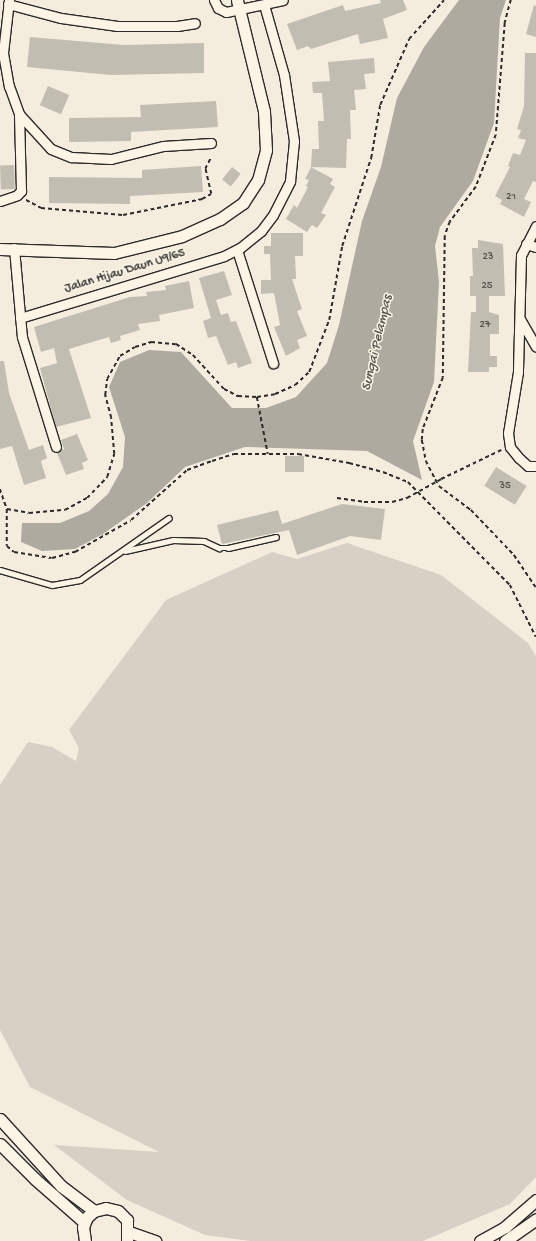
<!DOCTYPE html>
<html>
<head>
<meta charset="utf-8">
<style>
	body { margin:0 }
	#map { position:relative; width:536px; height:1241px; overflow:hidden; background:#f4edde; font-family:"Gochi Hand",sans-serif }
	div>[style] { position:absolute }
	.green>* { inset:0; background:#d6d1c4 }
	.water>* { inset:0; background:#afaaa0 }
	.building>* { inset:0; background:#c2bdb1; transform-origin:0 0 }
	.path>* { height:1.5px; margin-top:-0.75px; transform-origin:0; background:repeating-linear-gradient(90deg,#2b2b2b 0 4px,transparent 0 7px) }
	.roads { filter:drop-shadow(1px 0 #2b2b2b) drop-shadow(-1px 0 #2b2b2b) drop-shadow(0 1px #2b2b2b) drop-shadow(0 -1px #2b2b2b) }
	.service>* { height:4.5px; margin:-2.25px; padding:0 2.25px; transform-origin:2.25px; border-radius:2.25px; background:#fcf5e5 }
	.minor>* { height:9px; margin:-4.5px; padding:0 4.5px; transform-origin:4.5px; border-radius:4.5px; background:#fcf5e5 }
	.tertiary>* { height:11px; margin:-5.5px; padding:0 5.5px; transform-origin:5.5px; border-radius:5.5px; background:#fcf5e5 }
	.path-bridge>* { height:1.5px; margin-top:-0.75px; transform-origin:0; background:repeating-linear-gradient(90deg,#2b2b2b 0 4px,transparent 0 7px) }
	span { translate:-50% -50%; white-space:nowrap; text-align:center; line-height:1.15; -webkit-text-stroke:3px #fcf5e5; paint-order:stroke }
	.number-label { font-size:11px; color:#51504c }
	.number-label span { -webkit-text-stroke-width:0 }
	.street-label { font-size:13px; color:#2b2b2b }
	.water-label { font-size:14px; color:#595754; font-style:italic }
</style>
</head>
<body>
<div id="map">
	<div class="green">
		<div style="clip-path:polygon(347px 543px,441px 575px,528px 643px,536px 656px,536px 1177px,510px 1204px,423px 1241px,250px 1241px,205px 1235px,127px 1200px,54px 1145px,159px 1152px,30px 1087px,0 1030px,0 785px,28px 742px,52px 747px,76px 761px,79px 748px,69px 730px,166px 600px,272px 552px,297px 559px)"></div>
	</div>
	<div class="water">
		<div style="clip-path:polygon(459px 0,506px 0,500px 18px,494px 123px,473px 181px,440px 227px,435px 246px,439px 282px,434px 382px,413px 441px,422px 480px,367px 451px,245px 447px,185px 467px,147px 503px,103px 534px,75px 549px,42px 551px,21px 542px,22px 523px,60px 523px,89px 511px,108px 494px,123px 467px,125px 437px,109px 387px,120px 362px,149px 350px,181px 352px,232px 408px,266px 408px,296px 397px,327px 363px,339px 325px,362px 221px,381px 167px,397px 98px,424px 47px)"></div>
	</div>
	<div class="building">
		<div style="clip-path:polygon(380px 0,403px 0,407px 10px,383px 19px,388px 38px,360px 44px,358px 34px,311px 49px,308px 46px,297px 50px,287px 24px,343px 5px,345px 11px,381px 3px)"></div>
		<div style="clip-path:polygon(534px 5px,536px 6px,536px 37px,526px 34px)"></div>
		<div style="clip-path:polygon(30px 37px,124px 45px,204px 43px,204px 73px,111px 75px,27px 67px)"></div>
		<div style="clip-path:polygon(525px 53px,536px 53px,536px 182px,533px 181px,524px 199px,531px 202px,524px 217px,500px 204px,502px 200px,495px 196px,510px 167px,508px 166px,513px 153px,520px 155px,526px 140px,518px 138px,521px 130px,517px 129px,524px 106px)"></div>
		<div style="clip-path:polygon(374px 58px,375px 73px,364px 74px,366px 89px,354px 90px,356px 110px,350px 110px,351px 139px,347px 139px,346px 168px,311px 167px,312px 149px,319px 149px,318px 121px,324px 121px,322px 93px,313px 93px,312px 82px,330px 81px,328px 62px)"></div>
		<div style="left:48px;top:86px;width:23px;height:21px;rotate:23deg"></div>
		<div style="clip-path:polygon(216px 101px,218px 127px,131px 132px,131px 141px,69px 142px,69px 118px,141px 117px,140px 105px)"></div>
		<div style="left:14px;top:165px;width:24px;height:14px;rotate:88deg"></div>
		<div style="clip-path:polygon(201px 166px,203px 192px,130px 196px,130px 204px,49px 203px,49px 177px,142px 178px,142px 170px)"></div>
		<div style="left:232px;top:167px;width:11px;height:16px;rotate:38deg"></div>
		<div style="clip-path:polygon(311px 167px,333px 179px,330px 184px,335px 187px,321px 213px,326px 215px,317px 228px,312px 225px,307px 232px,286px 219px,294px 205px,297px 208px,308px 187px,306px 186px,309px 180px,305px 179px)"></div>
		<div style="clip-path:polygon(271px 233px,303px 233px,303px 256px,295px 256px,296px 279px,292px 279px,302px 309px,297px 311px,307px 336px,297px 340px,300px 348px,286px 356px,274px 327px,280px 325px,274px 293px,261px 294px,261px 280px,271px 280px,270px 254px,264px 254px,264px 246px,271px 246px)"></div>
		<div style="clip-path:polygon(478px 240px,503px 244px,505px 296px,489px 296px,489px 312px,499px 315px,499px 334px,490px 334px,490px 356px,497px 356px,497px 367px,489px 367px,489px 372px,468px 372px,471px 312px,476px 312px,476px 296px,470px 296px,470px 276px,473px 276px,472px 248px,478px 248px)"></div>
		<div style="clip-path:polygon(224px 271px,232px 295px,216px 300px,221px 315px,228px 313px,231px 322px,236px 321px,252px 363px,238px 368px,236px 362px,228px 365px,216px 336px,208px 338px,203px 321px,211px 318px,199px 278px)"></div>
		<div style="clip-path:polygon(189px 281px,194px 308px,159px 315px,160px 321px,138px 324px,140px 330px,120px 336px,121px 340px,111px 343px,109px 337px,69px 349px,91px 418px,56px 427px,40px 368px,57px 363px,54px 348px,41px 352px,34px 327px,130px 297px,147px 296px,146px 292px,166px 290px,165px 286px)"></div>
		<div style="clip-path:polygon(0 361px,4px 361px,9px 393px,29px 450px,43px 445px,47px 458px,41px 461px,46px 478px,24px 485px,12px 446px,0 449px)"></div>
		<div style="clip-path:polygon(77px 434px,88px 460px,82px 463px,84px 469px,66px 475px,57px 453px,64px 449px,61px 440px)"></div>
		<div style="left:285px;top:456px;width:19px;height:16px"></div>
		<div style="left:496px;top:467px;width:36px;height:22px;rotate:32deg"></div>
		<div style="clip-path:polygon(342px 504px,385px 509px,381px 540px,350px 536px,297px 555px,289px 530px,222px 544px,217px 525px,278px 510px,282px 524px)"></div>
	</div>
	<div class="path">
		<div style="left:511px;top:0;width:24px;rotate:105deg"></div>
		<div style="left:505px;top:23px;width:112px;rotate:94.6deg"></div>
		<div style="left:496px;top:135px;width:56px;rotate:111deg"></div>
		<div style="left:476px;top:187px;width:44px;rotate:126.6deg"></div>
		<div style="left:450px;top:222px;width:15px;rotate:110deg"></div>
		<div style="left:445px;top:236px;width:142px;rotate:90.8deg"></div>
		<div style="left:443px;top:378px;width:55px;rotate:111.4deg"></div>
		<div style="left:423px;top:429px;width:11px;rotate:95deg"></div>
		<div style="left:422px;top:440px;width:21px;rotate:79deg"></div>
		<div style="left:426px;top:461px;width:28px;rotate:63deg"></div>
		<div style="left:439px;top:486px;width:40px;rotate:37deg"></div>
		<div style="left:471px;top:510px;width:62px;rotate:46.3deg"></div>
		<div style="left:514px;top:555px;width:40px;rotate:56deg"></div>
		<div style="left:26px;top:200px;width:17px;rotate:28deg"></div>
		<div style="left:41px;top:208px;width:82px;rotate:4.9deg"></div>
		<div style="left:123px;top:215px;width:81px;rotate:-11.4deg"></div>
		<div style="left:202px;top:199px;width:10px;rotate:-29deg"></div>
		<div style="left:211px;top:194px;width:26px;rotate:-103deg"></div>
		<div style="left:205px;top:169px;width:13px;rotate:-63deg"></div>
		<div style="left:257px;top:397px;width:58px;rotate:79.1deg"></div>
		<div style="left:441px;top:479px;width:67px;rotate:-25.8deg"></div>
		<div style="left:0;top:489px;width:21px;rotate:71deg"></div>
		<div style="left:7px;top:509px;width:22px;rotate:10deg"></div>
		<div style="left:29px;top:513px;width:36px;rotate:-5deg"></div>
		<div style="left:65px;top:510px;width:25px;rotate:-29deg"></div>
		<div style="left:87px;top:498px;width:29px;rotate:-46deg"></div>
		<div style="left:107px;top:477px;width:24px;rotate:-73deg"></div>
		<div style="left:114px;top:454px;width:36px;rotate:-95deg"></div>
		<div style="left:111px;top:418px;width:24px;rotate:-105deg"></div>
		<div style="left:105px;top:395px;width:16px;rotate:-83deg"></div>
		<div style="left:107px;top:379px;width:26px;rotate:-61deg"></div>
		<div style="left:120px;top:356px;width:17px;rotate:-31deg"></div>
		<div style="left:135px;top:347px;width:17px;rotate:-17deg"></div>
		<div style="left:151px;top:342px;width:25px;rotate:5deg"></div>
		<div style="left:176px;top:344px;width:20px;rotate:33deg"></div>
		<div style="left:193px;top:355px;width:46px;rotate:47.6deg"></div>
		<div style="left:224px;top:389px;width:16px;rotate:27deg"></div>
		<div style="left:238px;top:396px;width:19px;rotate:3deg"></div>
		<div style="left:257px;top:397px;width:18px;rotate:-9deg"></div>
		<div style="left:275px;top:394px;width:22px;rotate:-24deg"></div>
		<div style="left:295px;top:385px;width:19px;rotate:-43deg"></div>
		<div style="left:309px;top:372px;width:56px;rotate:-69deg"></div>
		<div style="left:329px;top:320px;width:75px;rotate:-80deg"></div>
		<div style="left:342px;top:246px;width:93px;rotate:-71.8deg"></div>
		<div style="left:371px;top:158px;width:54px;rotate:-80.4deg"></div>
		<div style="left:380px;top:105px;width:72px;rotate:-66.3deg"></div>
		<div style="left:409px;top:39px;width:52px;rotate:-48.1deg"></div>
		<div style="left:337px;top:498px;width:27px;rotate:8deg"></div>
		<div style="left:364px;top:502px;width:28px"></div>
		<div style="left:392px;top:502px;width:16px;rotate:-15deg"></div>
		<div style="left:7px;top:509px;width:37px;rotate:90deg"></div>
		<div style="left:7px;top:546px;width:9px;rotate:41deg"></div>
		<div style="left:14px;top:552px;width:38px;rotate:9deg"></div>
		<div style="left:52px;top:558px;width:24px;rotate:-15deg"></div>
		<div style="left:75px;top:552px;width:64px;rotate:-29.7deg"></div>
		<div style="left:131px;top:520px;width:75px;rotate:-41.8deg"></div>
		<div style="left:187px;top:470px;width:27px;rotate:-20deg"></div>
		<div style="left:212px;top:461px;width:23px;rotate:-18deg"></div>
		<div style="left:234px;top:454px;width:64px"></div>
		<div style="left:298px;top:454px;width:52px;rotate:10deg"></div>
		<div style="left:349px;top:463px;width:35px;rotate:15deg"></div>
		<div style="left:383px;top:472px;width:27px;rotate:22deg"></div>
		<div style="left:408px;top:482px;width:145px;rotate:45.3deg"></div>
		<div style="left:510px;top:585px;width:58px;rotate:63.4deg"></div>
	</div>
	<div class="roads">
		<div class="service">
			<div style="left:125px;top:551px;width:49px;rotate:-12.9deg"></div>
			<div style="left:173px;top:540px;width:31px;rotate:2deg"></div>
			<div style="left:204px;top:541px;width:17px;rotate:25deg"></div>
			<div style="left:219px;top:548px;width:9px"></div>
			<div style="left:228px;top:548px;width:49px;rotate:-12.9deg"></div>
			<div style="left:0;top:570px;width:54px;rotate:16.1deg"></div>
			<div style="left:52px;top:585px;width:28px;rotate:-10deg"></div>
			<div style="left:80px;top:580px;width:108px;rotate:-34.9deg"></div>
		</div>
		<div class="minor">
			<div style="left:9px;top:0;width:53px;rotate:96.5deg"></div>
			<div style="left:3px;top:53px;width:34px;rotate:80deg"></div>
			<div style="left:9px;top:86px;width:30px;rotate:70deg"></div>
			<div style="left:19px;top:114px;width:47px;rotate:47.6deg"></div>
			<div style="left:51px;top:149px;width:22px;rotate:22deg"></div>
			<div style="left:71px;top:157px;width:40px;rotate:2.9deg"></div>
			<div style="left:111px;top:159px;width:54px;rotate:-14deg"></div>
			<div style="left:163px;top:146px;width:48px;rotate:-3.6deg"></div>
			<div style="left:214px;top:0;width:9px;rotate:63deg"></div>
			<div style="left:218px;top:8px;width:9px;rotate:27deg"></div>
			<div style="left:226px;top:12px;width:58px;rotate:-11.9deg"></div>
			<div style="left:8px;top:4px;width:55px;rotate:14.8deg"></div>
			<div style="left:61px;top:18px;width:57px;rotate:8.1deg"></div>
			<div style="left:117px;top:26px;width:60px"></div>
			<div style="left:177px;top:26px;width:18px;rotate:-9deg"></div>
			<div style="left:0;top:201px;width:18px;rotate:-19deg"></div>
			<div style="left:17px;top:195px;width:6px;rotate:-45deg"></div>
			<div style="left:21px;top:191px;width:77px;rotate:-91.5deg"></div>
			<div style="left:536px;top:226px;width:33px;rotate:117deg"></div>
			<div style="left:521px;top:255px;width:117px;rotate:91.5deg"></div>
			<div style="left:518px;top:372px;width:62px;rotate:99.3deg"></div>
			<div style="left:508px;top:433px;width:14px;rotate:82deg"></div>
			<div style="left:510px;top:447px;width:14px;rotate:51deg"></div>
			<div style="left:519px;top:458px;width:12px;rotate:42deg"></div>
			<div style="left:528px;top:466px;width:8px"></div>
			<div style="left:526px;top:244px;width:10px;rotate:17deg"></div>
			<div style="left:14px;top:248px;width:89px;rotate:84.9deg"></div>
			<div style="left:22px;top:337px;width:115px;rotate:72.8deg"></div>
			<div style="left:237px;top:250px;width:119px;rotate:72.3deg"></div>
			<div style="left:20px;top:318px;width:213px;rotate:-16.9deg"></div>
			<div style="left:224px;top:256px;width:18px;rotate:-27deg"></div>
			<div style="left:240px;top:248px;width:27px;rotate:-39deg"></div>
			<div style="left:261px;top:231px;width:20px;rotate:-53deg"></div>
			<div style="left:273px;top:215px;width:38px;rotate:-63deg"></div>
			<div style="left:290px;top:181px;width:40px;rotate:-84.3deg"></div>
			<div style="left:294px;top:141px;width:67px;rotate:-98.6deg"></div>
			<div style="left:284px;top:75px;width:73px;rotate:-105.9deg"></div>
			<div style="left:520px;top:319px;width:32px;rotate:60deg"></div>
		</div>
		<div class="tertiary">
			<div style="left:0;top:249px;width:114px;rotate:2deg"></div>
			<div style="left:114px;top:253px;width:70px;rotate:-14deg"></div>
			<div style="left:182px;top:236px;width:42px;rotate:-24.1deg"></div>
			<div style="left:220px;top:219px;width:28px;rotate:-35deg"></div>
			<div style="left:243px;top:203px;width:27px;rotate:-57deg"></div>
			<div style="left:258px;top:180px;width:31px;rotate:-75deg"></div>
			<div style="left:266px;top:150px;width:39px;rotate:-93deg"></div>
			<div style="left:264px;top:111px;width:114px;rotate:-103.7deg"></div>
			<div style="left:0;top:1119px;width:91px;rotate:47.7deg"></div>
			<div style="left:61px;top:1186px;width:41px;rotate:37.1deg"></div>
			<div style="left:0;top:1144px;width:49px;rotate:45deg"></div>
			<div style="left:35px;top:1179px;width:65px;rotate:41.3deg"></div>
			<div style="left:129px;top:1232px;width:28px;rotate:19deg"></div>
			<div style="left:85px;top:1241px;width:14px;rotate:-98deg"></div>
			<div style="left:83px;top:1227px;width:11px;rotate:-68deg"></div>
			<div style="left:87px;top:1217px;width:9px;rotate:-41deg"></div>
			<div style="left:94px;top:1211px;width:12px;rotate:-14deg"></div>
			<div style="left:106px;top:1208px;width:12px;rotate:14deg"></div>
			<div style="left:118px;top:1211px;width:13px;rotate:45deg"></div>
			<div style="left:127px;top:1220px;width:21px;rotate:90deg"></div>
			<div style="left:480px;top:1241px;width:29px;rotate:-29deg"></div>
			<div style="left:505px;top:1227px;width:41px;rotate:-41.1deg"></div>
			<div style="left:505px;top:1241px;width:38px;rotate:-35deg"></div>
		</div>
	</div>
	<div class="path-bridge">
		<div style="left:407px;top:498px;width:39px;rotate:-29deg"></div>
	</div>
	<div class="number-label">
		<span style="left:511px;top:197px">21</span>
		<span style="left:488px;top:257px">23</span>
		<span style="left:487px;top:286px">25</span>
		<span style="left:485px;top:325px">27</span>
		<span style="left:505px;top:486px">35</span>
	</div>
	<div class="street-label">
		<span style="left:125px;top:272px;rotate:-17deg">Jalan Hijau Daun U9/65</span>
	</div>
	<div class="water-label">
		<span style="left:378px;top:343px;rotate:-77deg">Sungai Pelampas</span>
	</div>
</div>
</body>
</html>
